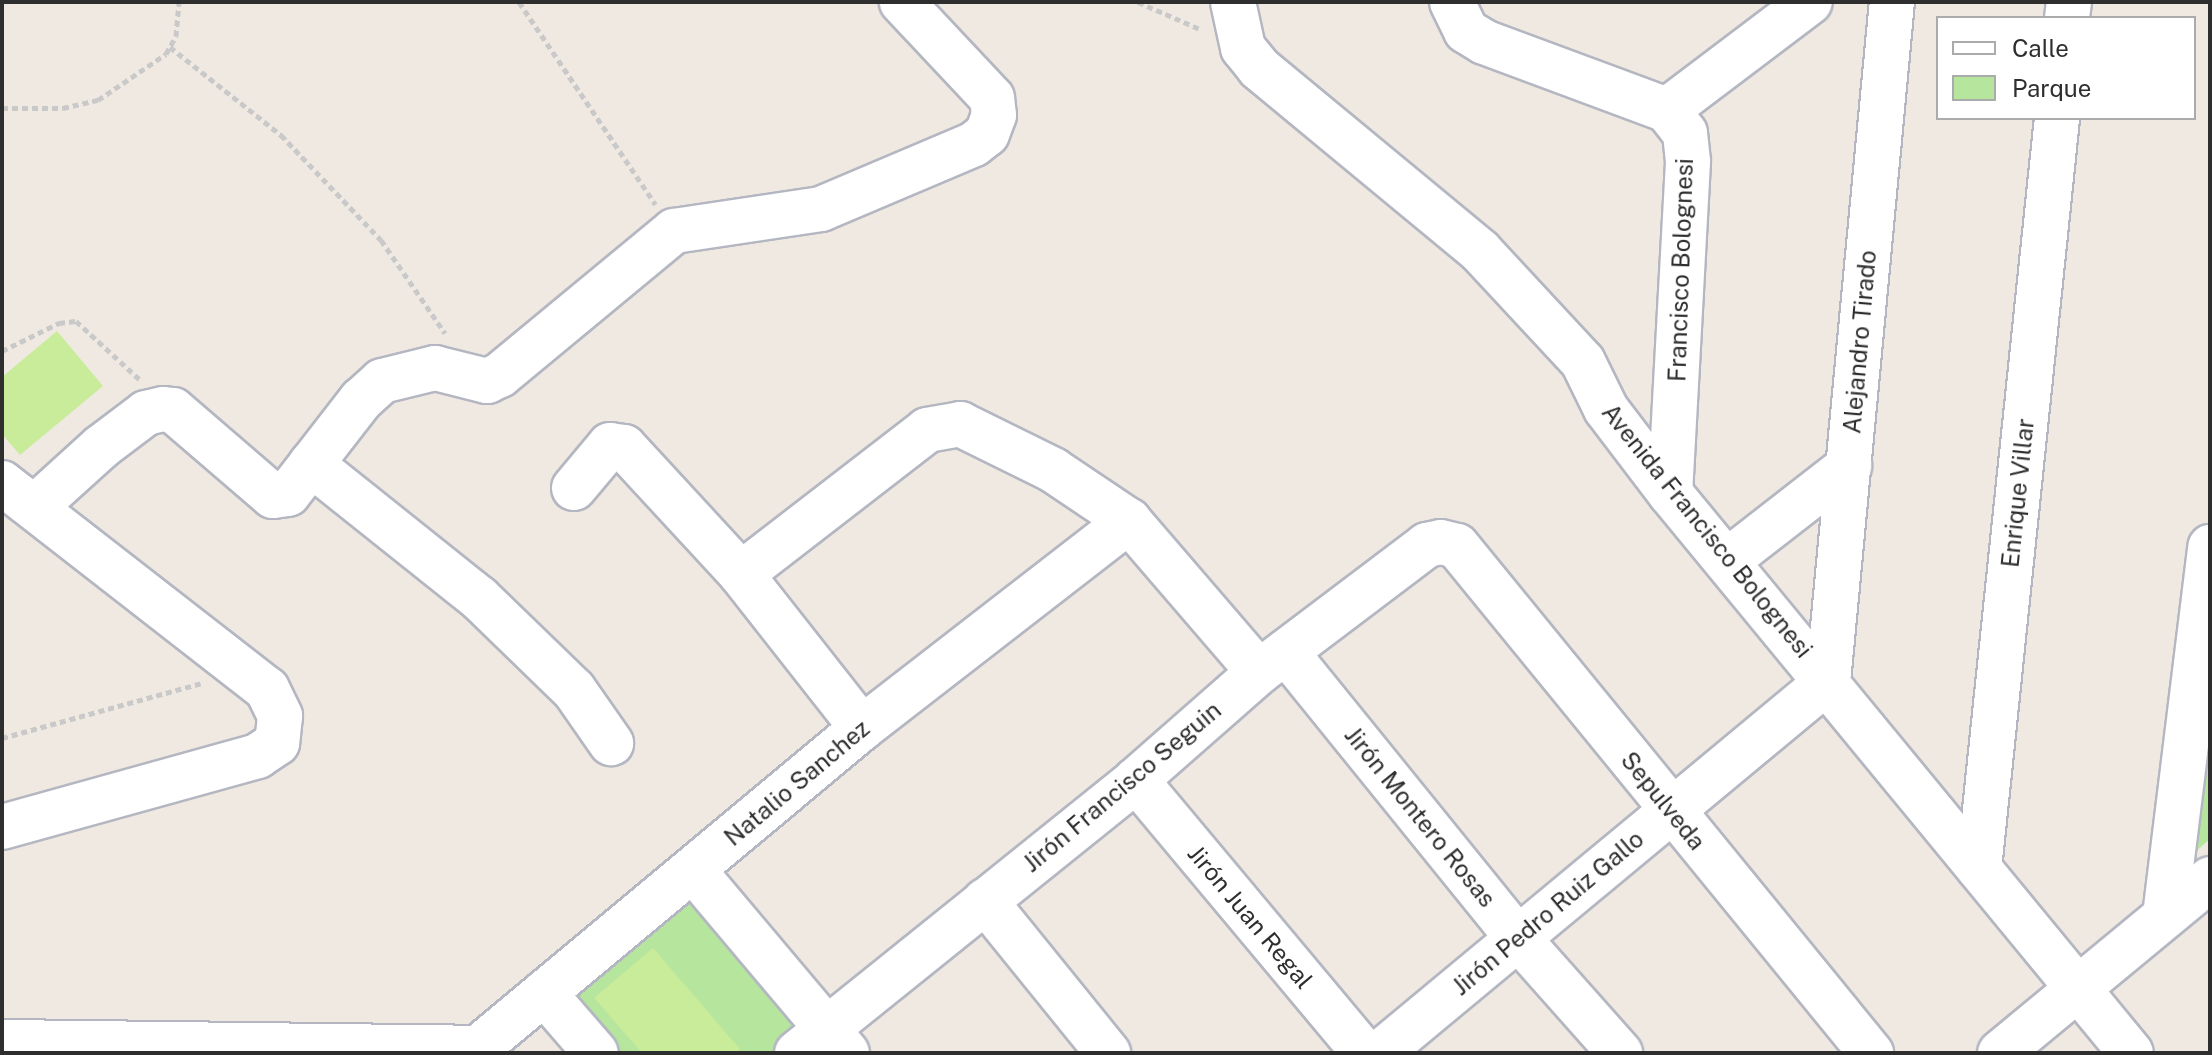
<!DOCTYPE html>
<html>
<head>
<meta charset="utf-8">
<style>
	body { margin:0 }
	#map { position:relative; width:2212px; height:1055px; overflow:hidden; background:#efe9e1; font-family:"Public Sans",sans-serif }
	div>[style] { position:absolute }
	.green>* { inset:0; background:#b6e59e }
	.pitch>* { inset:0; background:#c9ec9a }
	.path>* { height:5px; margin-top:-2.5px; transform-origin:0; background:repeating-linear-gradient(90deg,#c9c9c9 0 6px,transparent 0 10px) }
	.roads { filter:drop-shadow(2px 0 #b4b7c1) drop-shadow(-2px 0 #b4b7c1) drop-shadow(0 2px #b4b7c1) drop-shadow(0 -2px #b4b7c1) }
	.minor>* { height:44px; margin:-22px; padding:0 22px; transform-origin:22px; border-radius:22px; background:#fff }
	span { translate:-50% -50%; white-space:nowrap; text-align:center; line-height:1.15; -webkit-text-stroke:8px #fff; paint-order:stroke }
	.street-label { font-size:24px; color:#2e2e2e }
	.frame { position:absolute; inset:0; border:4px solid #2e2e2e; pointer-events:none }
	.legend { position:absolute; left:1936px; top:16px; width:260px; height:104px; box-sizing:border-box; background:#fff; border:2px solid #ababab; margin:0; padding:10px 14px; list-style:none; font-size:24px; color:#2e2e2e }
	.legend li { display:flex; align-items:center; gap:16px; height:40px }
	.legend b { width:40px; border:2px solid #ababab }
</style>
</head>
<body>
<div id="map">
	<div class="green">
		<div style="clip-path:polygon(2210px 642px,2210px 839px,2186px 860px)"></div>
		<div style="clip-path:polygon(692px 890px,804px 1028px,773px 1053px,618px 1053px,566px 990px)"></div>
	</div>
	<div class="pitch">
		<div style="clip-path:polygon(57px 331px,103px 386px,20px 455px,2px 434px,2px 377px)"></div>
		<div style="clip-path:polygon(653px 948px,740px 1049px,736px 1053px,642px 1053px,594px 998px)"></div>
	</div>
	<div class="path">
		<div style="left:519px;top:2px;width:244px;rotate:56deg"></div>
		<div style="left:1138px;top:2px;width:70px;rotate:23.6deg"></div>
		<div style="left:170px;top:47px;width:142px;rotate:38.4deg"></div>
		<div style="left:281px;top:135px;width:145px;rotate:46.4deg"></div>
		<div style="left:381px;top:240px;width:113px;rotate:55.5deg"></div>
		<div style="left:2px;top:108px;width:61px"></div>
		<div style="left:63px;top:108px;width:36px;rotate:-13deg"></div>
		<div style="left:98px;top:100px;width:82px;rotate:-34.1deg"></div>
		<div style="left:166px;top:54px;width:21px;rotate:-61deg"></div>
		<div style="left:176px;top:36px;width:34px;rotate:-85deg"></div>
		<div style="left:2px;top:351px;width:64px;rotate:-26.2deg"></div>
		<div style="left:59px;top:323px;width:17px;rotate:-7deg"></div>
		<div style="left:76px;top:321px;width:86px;rotate:42.6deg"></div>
		<div style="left:2px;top:738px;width:206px;rotate:-15.4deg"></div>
	</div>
	<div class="roads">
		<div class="minor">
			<div style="left:1233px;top:2px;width:47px;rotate:77.7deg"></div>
			<div style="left:1243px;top:48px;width:26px;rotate:51deg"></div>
			<div style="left:1259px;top:68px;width:287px;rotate:39.6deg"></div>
			<div style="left:1480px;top:251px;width:151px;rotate:47.1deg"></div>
			<div style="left:1583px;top:362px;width:52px;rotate:63.9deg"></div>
			<div style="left:1606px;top:409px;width:106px;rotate:52.7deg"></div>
			<div style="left:1670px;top:493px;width:725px;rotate:50.54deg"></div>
			<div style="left:1452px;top:2px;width:32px;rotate:64deg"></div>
			<div style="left:1466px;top:31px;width:21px;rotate:31deg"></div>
			<div style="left:1484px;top:42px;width:195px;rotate:20.4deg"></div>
			<div style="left:1667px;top:110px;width:29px;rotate:52deg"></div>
			<div style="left:1685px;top:133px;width:29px;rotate:84deg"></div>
			<div style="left:1688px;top:162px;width:331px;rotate:93.1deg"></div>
			<div style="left:2067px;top:18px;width:16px;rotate:-83deg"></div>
			<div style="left:1667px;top:110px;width:179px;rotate:-37.1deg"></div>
			<div style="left:311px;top:464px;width:215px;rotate:38.6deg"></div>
			<div style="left:479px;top:598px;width:132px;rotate:44.1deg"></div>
			<div style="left:574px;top:690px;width:65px;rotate:55.1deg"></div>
			<div style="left:2px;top:483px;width:336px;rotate:37.9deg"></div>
			<div style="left:267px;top:689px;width:30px;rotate:64deg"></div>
			<div style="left:280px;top:716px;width:27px;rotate:96deg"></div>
			<div style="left:277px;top:743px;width:23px;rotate:146deg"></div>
			<div style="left:258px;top:756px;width:266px;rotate:164.5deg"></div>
			<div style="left:574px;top:488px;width:56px;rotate:-50.1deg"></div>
			<div style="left:610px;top:445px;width:14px;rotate:8deg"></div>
			<div style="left:624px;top:447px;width:173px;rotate:47.3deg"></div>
			<div style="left:741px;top:574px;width:196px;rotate:51.8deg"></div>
			<div style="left:36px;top:506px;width:88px;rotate:-42.2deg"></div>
			<div style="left:101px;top:447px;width:56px;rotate:-37.1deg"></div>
			<div style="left:146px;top:413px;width:17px;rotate:-13deg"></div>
			<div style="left:163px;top:409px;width:10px;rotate:6deg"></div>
			<div style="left:173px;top:410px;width:132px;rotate:40.7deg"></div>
			<div style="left:273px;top:496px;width:15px;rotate:-8deg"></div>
			<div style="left:288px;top:494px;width:119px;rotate:-52.2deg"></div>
			<div style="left:361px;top:400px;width:28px;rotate:-42deg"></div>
			<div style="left:382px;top:381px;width:55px;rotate:-13.8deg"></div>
			<div style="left:435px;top:368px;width:54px;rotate:14deg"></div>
			<div style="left:487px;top:381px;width:14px;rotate:-25deg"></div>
			<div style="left:500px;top:375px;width:226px;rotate:-39.6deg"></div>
			<div style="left:674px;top:231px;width:149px;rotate:-8.5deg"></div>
			<div style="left:821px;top:209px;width:166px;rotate:-23deg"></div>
			<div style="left:974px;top:144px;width:16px;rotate:-38deg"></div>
			<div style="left:987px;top:134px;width:20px;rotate:-70deg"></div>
			<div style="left:994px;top:115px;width:17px;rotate:-97deg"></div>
			<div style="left:992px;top:98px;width:132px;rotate:-133.2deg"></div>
			<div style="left:1727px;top:561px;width:155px;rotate:-37.9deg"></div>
			<div style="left:741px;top:574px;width:235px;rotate:-37.7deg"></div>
			<div style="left:927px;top:430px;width:34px;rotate:-10deg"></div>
			<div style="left:960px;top:424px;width:104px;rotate:26.3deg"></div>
			<div style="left:1053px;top:470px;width:92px;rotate:33.9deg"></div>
			<div style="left:1129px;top:521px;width:199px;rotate:49.3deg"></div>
			<div style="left:1286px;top:652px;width:368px;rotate:51deg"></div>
			<div style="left:1518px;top:938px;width:154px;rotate:48.4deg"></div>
			<div style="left:1828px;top:681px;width:682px;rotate:-84.62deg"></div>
			<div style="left:1136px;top:780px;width:356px;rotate:50.1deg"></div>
			<div style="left:1979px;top:868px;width:754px;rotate:-84.06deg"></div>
			<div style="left:693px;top:870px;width:239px;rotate:49.9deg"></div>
			<div style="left:985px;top:901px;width:196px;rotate:51deg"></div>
			<div style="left:2165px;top:916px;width:372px;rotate:-83deg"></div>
			<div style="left:544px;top:993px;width:79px;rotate:49.1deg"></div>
			<div style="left:2px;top:1042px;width:475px;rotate:0.7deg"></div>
			<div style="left:472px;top:1053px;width:508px;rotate:-39.81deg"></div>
			<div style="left:862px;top:728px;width:338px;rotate:-37.8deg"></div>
			<div style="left:797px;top:1053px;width:435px;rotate:-38.8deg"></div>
			<div style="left:1136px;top:780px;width:164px;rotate:-41.3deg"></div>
			<div style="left:1259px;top:672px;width:211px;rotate:-37.1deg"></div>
			<div style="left:1427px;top:545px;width:14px;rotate:-12deg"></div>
			<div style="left:1441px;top:542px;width:16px;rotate:14deg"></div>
			<div style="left:1457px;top:546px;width:655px;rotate:50.77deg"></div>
			<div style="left:1380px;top:1053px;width:582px;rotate:-39.7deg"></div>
			<div style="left:2000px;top:1053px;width:273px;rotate:-39.6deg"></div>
		</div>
	</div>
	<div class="street-label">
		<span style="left:1681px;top:270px;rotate:-88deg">Francisco Bolognesi</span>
		<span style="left:1860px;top:342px;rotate:-85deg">Alejandro Tirado</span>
		<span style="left:2018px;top:493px;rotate:-84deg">Enrique Villar</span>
		<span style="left:1707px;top:531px;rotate:51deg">Avenida Francisco Bolognesi</span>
		<span style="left:797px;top:783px;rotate:-40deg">Natalio Sanchez</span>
		<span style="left:1122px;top:787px;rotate:-40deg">Jirón Francisco Seguin</span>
		<span style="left:1663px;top:801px;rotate:51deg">Sepulveda</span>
		<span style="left:1420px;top:817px;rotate:51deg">Jirón Montero Rosas</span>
		<span style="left:1548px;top:913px;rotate:-40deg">Jirón Pedro Ruiz Gallo</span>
		<span style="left:1250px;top:917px;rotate:50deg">Jirón Juan Regal</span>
	</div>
	<div class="frame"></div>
	<ul class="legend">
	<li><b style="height:10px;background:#fff"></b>Calle</li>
	<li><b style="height:22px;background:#b6e59e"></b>Parque</li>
	</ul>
</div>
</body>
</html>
